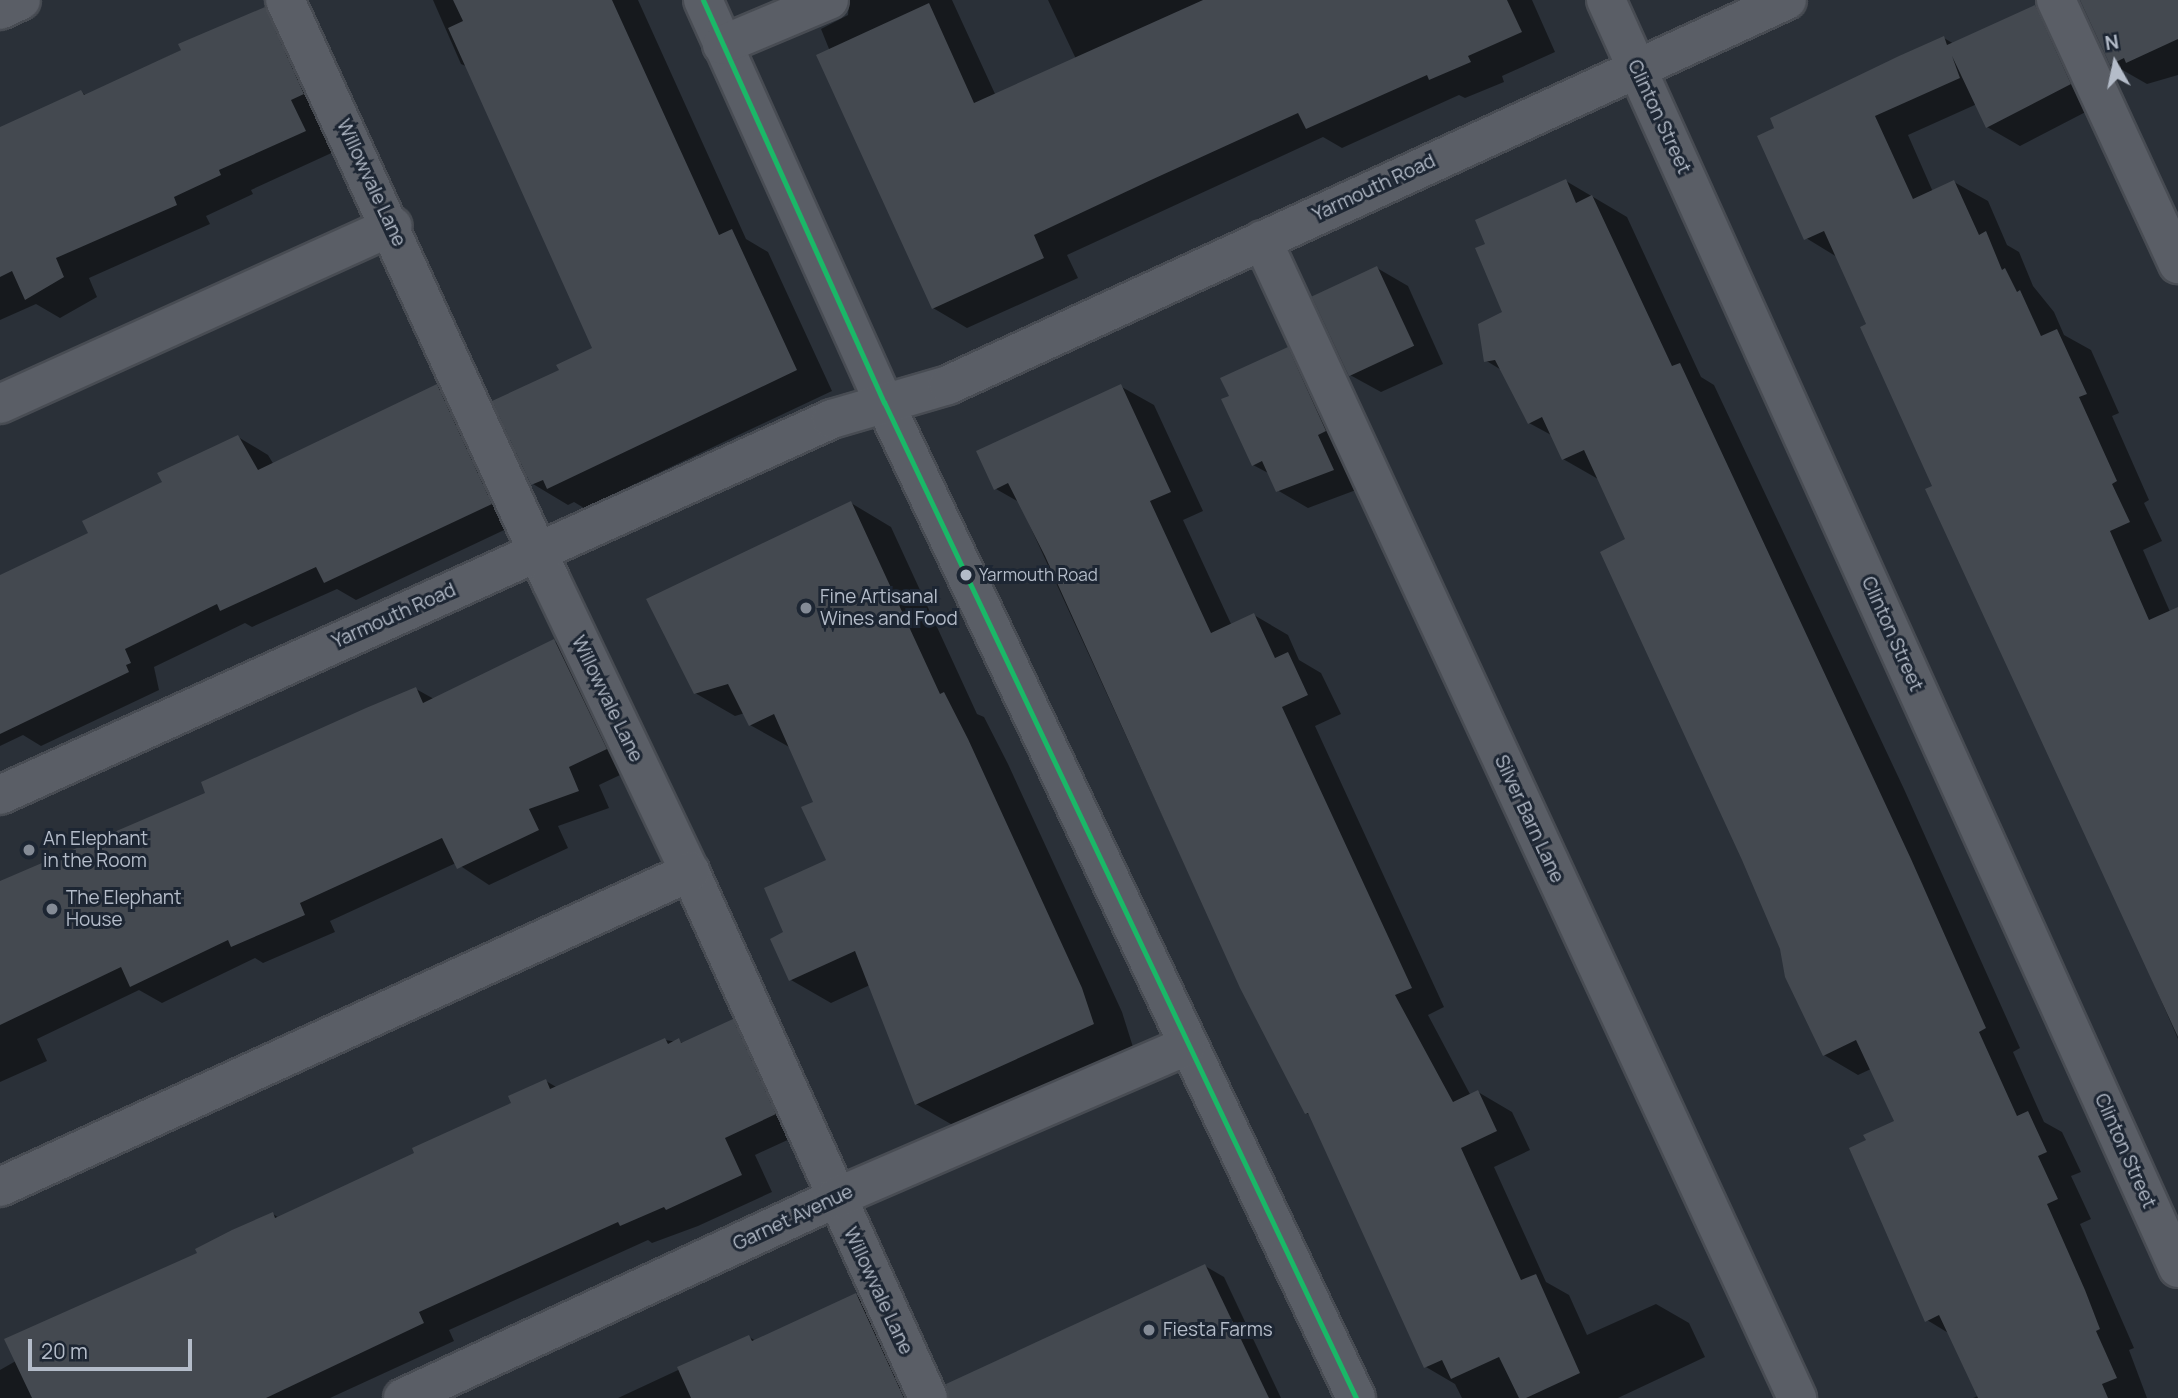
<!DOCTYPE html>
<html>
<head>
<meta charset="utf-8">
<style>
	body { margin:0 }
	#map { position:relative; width:2178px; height:1398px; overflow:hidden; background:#2a3038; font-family:Manrope,sans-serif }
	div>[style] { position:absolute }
	.shadow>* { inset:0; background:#0007 }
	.building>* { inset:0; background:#444950; transform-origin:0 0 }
	.roads { filter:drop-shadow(2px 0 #484c53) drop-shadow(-2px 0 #484c53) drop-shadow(0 2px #484c53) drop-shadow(0 -2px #484c53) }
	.minor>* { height:38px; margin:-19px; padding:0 19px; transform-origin:19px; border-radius:19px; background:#5a5e66 }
	.bus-1>* { height:5px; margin:-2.5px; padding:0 2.5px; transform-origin:2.5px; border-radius:2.5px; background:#1ab867 }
	.dots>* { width:19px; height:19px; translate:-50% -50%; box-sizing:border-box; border:4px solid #1d2633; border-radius:50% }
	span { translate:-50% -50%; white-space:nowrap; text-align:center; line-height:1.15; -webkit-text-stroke:6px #1d2633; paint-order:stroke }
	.bus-label { font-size:17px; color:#b4bcc9 }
	.left { translate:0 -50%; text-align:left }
	.street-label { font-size:19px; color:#b4bcc9 }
	.poi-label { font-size:19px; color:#b4bcc9 }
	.north { position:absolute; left:2080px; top:28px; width:70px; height:70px; -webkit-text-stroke:5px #1d2633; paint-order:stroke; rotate:351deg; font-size:19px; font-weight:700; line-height:28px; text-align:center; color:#b4bcc9 }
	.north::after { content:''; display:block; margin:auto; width:24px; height:32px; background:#b4bcc9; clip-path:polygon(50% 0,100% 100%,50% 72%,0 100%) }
	.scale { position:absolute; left:28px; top:1339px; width:164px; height:32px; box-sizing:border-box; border:4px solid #b4bcc9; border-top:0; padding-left:9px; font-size:21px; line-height:24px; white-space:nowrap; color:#b4bcc9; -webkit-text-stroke:5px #1d2633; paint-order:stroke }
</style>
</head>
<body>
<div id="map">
	<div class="shadow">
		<div style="clip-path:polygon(433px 0,638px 0,746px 239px,768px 252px,832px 391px,584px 508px,574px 502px,568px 505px,533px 484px,561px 371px,595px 348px,468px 67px,461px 64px)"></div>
		<div style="clip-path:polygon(825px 0,952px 0,996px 96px,1076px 59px,1048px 0,1532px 0,1555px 52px,1502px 76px,1504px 82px,1465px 98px,1459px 95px,1342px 148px,1323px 137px,1067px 255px,1078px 278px,967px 328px,933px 308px,821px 29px,848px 15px,849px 3px,837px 7px)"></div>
		<div style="clip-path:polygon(2081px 0,2178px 0,2178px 75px,2147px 84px,2112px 64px)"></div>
		<div style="clip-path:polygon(2035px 7px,2068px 26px,2103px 103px,2020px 146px,1987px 127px,1977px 104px,1908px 135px,1933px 192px,1954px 182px,1988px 201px,2007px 245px,2019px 252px,2033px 286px,2054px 312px,2064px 335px,2091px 350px,2119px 413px,2112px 416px,2149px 500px,2144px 503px,2162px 541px,2143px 550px,2178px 630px,2178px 1039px,1837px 257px,1806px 238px,1759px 136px,1944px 38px,1954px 44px)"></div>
		<div style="clip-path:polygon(265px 9px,298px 29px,338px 150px,251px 190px,253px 194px,206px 216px,210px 224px,89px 278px,97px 297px,60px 318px,36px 304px,0 320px,0 129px,81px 92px,87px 96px)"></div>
		<div style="clip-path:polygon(1566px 181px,1627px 217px,1701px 377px,1714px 385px,1904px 789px,2020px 1048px,2013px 1052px,2044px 1122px,2062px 1132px,2081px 1172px,2071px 1176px,2091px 1219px,2080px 1224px,2134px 1348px,2129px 1350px,2147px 1398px,1973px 1398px,1978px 1396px,1950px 1334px,1927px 1320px,1896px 1122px,1871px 1069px,1858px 1075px,1824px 1055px,1628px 540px,1598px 479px,1563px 459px,1553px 436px,1529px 423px,1503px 371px,1485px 360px,1504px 313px,1488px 245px)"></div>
		<div style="clip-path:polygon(1377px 268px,1408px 286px,1443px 364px,1381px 392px,1350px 375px)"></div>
		<div style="clip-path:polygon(1287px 349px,1318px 367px,1364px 487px,1308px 508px,1277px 490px,1270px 474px,1253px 465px,1231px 397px)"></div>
		<div style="clip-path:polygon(437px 386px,468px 404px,521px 522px,356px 600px,337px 589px,252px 627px,245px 623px,154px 667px,159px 690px,41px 746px,23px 735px,0 746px,0 577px,91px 534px,238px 437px,268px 455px,274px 465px)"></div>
		<div style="clip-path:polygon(1120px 386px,1154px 405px,1203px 511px,1183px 520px,1232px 626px,1254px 615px,1288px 635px,1299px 660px,1321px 673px,1341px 714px,1315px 726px,1444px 1007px,1428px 1015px,1471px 1096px,1478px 1092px,1512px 1112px,1530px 1150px,1494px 1167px,1546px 1282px,1569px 1295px,1587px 1335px,1656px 1304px,1689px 1323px,1705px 1357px,1618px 1398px,1462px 1398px,1455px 1384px,1426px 1367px,1312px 1116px,1306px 1113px,1241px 987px,1019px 502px,996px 489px)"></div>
		<div style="clip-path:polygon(851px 503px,891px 527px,977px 714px,984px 717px,1008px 764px,1122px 1012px,1133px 1047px,956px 1127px,916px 1104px,870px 985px,831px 1003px,791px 980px,785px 933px,829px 861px,815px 803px,791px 748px,750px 725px,745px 713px,735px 716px,695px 693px)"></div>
		<div style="clip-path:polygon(554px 641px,585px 658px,637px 767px,599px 785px,609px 808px,558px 826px,568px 848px,489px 885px,456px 863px,330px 921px,335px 932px,263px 963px,255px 958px,162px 1003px,139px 990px,37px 1039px,47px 1061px,0 1082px,0 885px,208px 794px,416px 689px,434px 699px)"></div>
		<div style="clip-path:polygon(733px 1021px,763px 1039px,805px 1132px,755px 1155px,772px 1192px,698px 1226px,652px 1243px,648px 1240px,449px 1330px,454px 1341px,330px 1398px,0 1398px,0 1370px,273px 1214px,279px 1218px,416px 1153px,513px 1104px,546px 1081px,558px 1088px,665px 1040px,684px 1043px)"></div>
		<div style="clip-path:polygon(1205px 1266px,1224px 1277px,1281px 1398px,951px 1398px)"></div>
		<div style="clip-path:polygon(856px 1295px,875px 1306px,917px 1398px,618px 1398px,749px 1337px,756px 1341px)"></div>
	</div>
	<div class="building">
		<div style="clip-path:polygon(453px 0,612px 0,719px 235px,732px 229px,797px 370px,547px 489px,543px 480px,531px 485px,492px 401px,559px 370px,556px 365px,592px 348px,448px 28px,463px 21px)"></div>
		<div style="clip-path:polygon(1203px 0,1507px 0,1522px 32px,1468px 56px,1471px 62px,1429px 80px,1427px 75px,1306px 129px,1298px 113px,1151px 180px,1034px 235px,1044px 258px,932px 309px,816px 55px,929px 3px,974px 103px)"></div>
		<div style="clip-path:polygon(2080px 0,2178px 0,2178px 39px,2126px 63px,2124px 58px,2110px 65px)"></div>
		<div style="clip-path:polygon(2035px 5px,2071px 84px,1986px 128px,1952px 56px,1960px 78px,1875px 116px,1913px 199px,1954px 180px,1979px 235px,1986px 231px,2002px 270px,2005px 268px,2017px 292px,2020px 290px,2041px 336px,2057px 329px,2087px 394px,2079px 397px,2117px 481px,2112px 484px,2130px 522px,2110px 531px,2149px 620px,2178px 607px,2178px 1037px,1925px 489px,1932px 486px,1860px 327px,1866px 324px,1824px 231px,1804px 240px,1757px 136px,1774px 128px,1770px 118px,1899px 56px,1944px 36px,1947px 45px)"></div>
		<div style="clip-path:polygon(265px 7px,304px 94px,291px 100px,306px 131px,219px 170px,221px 175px,174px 197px,177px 205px,56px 258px,64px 277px,25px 300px,12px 271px,0 277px,0 127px,81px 90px,84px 95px,181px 50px,178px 44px)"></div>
		<div style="clip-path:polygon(1566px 179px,1576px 203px,1592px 195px,1672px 366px,1680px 363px,1911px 859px,1986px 1028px,1979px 1032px,2017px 1116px,2028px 1111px,2047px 1152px,2038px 1156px,2058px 1199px,2047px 1204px,2085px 1290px,2100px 1329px,2096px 1331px,2117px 1378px,2102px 1384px,2108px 1398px,1978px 1398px,1939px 1315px,1925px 1322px,1849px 1148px,1866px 1140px,1863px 1135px,1894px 1121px,1856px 1040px,1823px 1056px,1785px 977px,1780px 949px,1742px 860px,1600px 552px,1625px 539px,1584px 450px,1562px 460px,1542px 417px,1528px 424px,1495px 360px,1484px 362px,1478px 324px,1502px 312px,1475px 248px,1485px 244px,1475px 220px)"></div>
		<div style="left:1377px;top:266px;width:88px;height:72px;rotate:65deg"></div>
		<div style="clip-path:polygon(1288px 347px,1326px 431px,1318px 435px,1334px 470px,1276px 492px,1262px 461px,1252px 466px,1221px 399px,1229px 396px,1220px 378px)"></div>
		<div style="clip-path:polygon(437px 384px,492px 504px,324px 583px,316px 567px,220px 611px,217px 604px,125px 649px,131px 663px,126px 665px,129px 672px,0 734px,0 575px,88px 533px,82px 521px,162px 482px,157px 473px,238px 435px,258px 470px)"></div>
		<div style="clip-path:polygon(1121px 384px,1171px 492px,1150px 501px,1211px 633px,1254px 613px,1275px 658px,1288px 652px,1308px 695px,1282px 707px,1412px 988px,1395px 995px,1453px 1102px,1478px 1090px,1497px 1131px,1461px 1148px,1521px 1280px,1536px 1274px,1580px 1373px,1526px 1398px,1519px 1398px,1499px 1357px,1451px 1379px,1442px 1360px,1424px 1368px,1308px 1113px,1305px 1114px,1240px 988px,1045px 556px,1008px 483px,994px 490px,976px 451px)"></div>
		<div style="clip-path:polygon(851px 501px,940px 694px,944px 692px,968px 739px,1082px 988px,1094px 1024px,915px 1105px,855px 951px,789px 981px,770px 939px,783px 932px,764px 888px,826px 860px,801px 807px,813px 802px,774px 714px,749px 726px,728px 684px,694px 694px,646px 599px)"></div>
		<div style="clip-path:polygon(554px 639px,607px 749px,569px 767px,579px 791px,529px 809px,539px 830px,457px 869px,442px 838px,300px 903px,305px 915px,231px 947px,228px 940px,130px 987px,121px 967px,0 1025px,0 881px,205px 793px,201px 782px,366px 708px,416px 687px,423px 703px)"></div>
		<div style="clip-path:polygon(733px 1019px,776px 1114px,725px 1138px,742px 1175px,666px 1210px,664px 1207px,620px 1226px,618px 1222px,419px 1312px,424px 1323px,266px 1398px,32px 1398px,4px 1339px,197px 1253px,195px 1249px,232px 1230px,273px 1212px,275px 1218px,414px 1153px,412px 1148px,511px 1103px,508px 1096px,546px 1079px,550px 1089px,665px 1038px,668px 1044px,679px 1038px,681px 1043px)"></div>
		<div style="clip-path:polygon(1205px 1264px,1269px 1398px,949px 1398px,946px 1384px)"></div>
		<div style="clip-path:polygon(856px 1293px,904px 1398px,691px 1398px,677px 1367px,749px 1335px,752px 1341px)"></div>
	</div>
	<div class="roads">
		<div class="minor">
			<div style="left:285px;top:0;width:639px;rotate:65.4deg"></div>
			<div style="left:551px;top:581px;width:322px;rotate:64.5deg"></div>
			<div style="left:690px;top:872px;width:577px;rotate:65.65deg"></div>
			<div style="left:703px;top:0;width:441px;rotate:65.8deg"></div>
			<div style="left:884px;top:402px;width:1102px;rotate:64.64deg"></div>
			<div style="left:1606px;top:0;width:1391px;rotate:65.72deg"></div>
			<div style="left:2056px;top:0;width:291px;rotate:65.2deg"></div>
			<div style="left:0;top:10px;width:23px;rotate:-25deg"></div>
			<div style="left:722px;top:45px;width:116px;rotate:-22.8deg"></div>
			<div style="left:1262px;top:240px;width:1276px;rotate:65.2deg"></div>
			<div style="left:0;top:404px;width:431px;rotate:-24.4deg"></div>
			<div style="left:0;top:795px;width:913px;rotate:-24.32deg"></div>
			<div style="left:832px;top:419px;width:121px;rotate:-16.3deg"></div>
			<div style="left:948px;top:385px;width:923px;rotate:-24.65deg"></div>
			<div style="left:0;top:1187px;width:759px;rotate:-24.54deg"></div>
			<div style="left:403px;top:1398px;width:476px;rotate:-24.8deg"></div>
			<div style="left:835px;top:1198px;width:382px;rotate:-23.4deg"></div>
		</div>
	</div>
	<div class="bus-1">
		<div style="left:703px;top:0;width:441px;rotate:65.8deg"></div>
		<div style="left:884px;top:402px;width:1102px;rotate:64.64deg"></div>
	</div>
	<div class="dots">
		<div style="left:966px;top:575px;background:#b4bcc9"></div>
		<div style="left:806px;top:608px;background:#848b96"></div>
		<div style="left:29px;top:850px;background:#848b96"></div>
		<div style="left:52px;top:909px;background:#848b96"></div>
		<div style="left:1149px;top:1330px;background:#848b96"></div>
	</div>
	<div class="bus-label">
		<span class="left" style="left:979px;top:575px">Yarmouth Road</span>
	</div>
	<div class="street-label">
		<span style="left:1659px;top:117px;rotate:65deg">Clinton Street</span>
		<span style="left:371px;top:183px;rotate:65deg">Willowvale Lane</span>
		<span style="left:1374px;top:188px;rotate:-25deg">Yarmouth Road</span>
		<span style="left:394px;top:616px;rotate:-24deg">Yarmouth Road</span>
		<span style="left:1892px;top:634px;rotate:66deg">Clinton Street</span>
		<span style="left:607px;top:699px;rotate:64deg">Willowvale Lane</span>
		<span style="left:1529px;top:819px;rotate:65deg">Silver Barn Lane</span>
		<span style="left:2125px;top:1151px;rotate:66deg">Clinton Street</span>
		<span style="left:793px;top:1218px;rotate:-25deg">Garnet Avenue</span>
		<span style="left:878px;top:1291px;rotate:65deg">Willowvale Lane</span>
	</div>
	<div class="poi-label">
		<span class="left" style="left:820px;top:608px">Fine Artisanal<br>Wines and Food</span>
		<span class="left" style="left:43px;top:850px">An Elephant<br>in the Room</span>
		<span class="left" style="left:66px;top:909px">The Elephant<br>House</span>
		<span class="left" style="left:1163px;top:1330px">Fiesta Farms</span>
	</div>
	<div class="north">N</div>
	<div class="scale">20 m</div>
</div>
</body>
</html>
